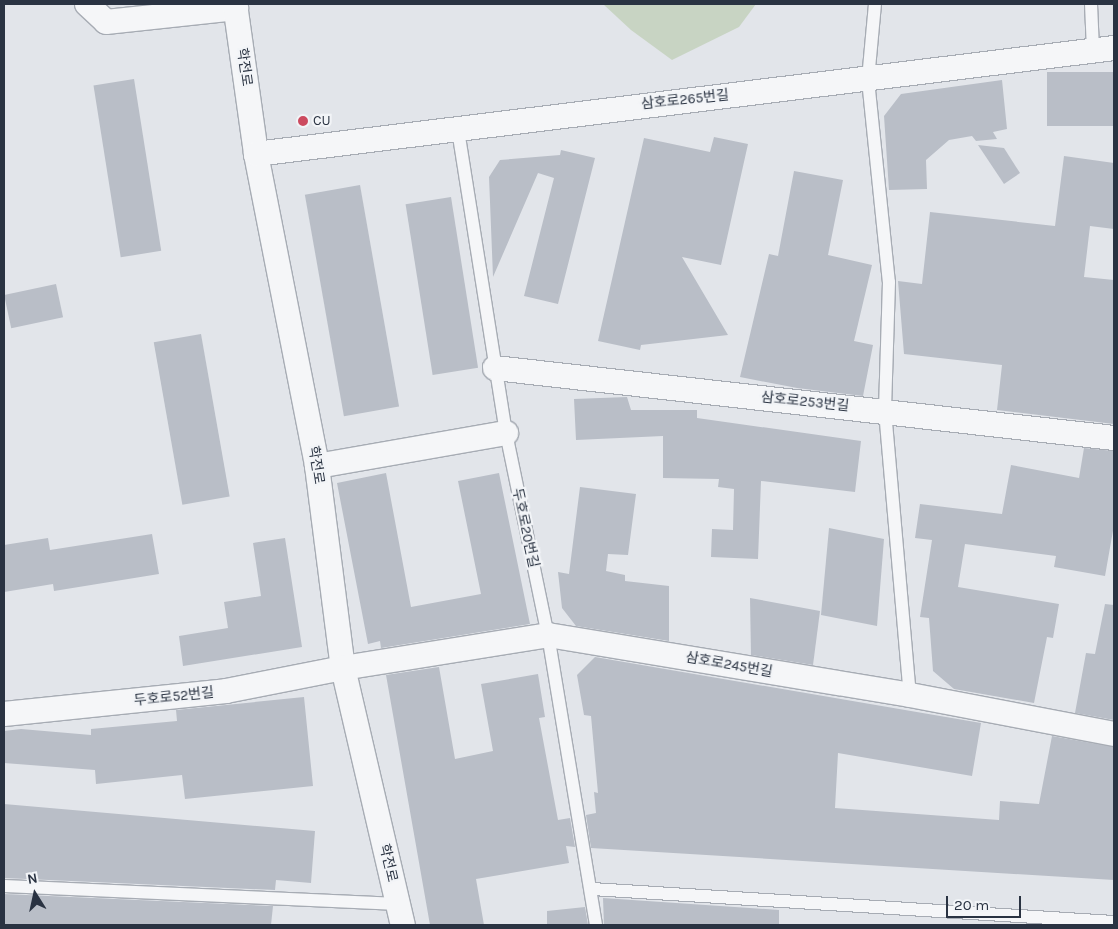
<!DOCTYPE html>
<html>
<head>
<meta charset="utf-8">
<style>
	body { margin:0 }
	#map { position:relative; width:1118px; height:929px; overflow:hidden; background:#e2e5ea; font-family:Karla,"Noto Sans KR",sans-serif }
	div>[style] { position:absolute }
	.green>* { inset:0; background:#c8d4c3 }
	.building>* { inset:0; background:#b9bec7; transform-origin:0 0 }
	.roads { filter:drop-shadow(1px 0 #a7acb4) drop-shadow(-1px 0 #a7acb4) drop-shadow(0 1px #a7acb4) drop-shadow(0 -1px #a7acb4) }
	.lane>* { height:12px; margin:-6px; padding:0 6px; transform-origin:6px; border-radius:6px; background:#f5f6f8 }
	.street>* { height:24px; margin:-12px; padding:0 12px; transform-origin:12px; border-radius:12px; background:#f5f6f8 }
	.dots>* { width:14px; height:14px; translate:-50% -50%; box-sizing:border-box; border:2px solid #f2f4f7; border-radius:50% }
	span { translate:-50% -50%; white-space:nowrap; text-align:center; line-height:1.15; -webkit-text-stroke:4.5px #f2f4f7; paint-order:stroke }
	.street-label { font-size:14px; color:#2a3342 }
	.poi-label { font-size:14px; color:#2a3342 }
	.left { translate:0 -50%; text-align:left }
	.frame { position:absolute; inset:0; border:5px solid #2a3342; pointer-events:none }
	.north { position:absolute; left:10px; top:869px; width:50px; height:50px; -webkit-text-stroke:4px #f2f4f7; paint-order:stroke; rotate:350deg; font-size:14px; font-weight:700; line-height:20px; text-align:center; color:#2a3342 }
	.north::after { content:''; display:block; margin:auto; width:18px; height:22px; background:#2a3342; clip-path:polygon(50% 0,100% 100%,50% 72%,0 100%) }
	.scale { position:absolute; left:946px; top:896px; width:75px; height:22px; box-sizing:border-box; border:2px solid #2a3342; border-top:0; padding-left:6px; font-size:15px; line-height:18px; white-space:nowrap; color:#2a3342; -webkit-text-stroke:4px #f2f4f7; paint-order:stroke }
</style>
</head>
<body>
<div id="map">
	<div class="green">
		<div style="clip-path:polygon(603px 4px,756px 4px,739px 27px,672px 60px,631px 30px)"></div>
	</div>
	<div class="building">
		<div style="left:1114px;top:72px;width:54px;height:67px;rotate:90deg"></div>
		<div style="left:134px;top:79px;width:174px;height:41px;rotate:81deg"></div>
		<div style="clip-path:polygon(1002px 80px,1007px 129px,993px 132px,997px 139px,976px 141px,972px 136px,949px 140px,926px 160px,927px 189px,889px 190px,884px 116px,901px 94px)"></div>
		<div style="clip-path:polygon(714px 137px,748px 144px,721px 265px,682px 257px,728px 335px,641px 345px,640px 350px,598px 341px,644px 138px,710px 152px)"></div>
		<div style="clip-path:polygon(978px 145px,1004px 148px,1020px 173px,1004px 184px)"></div>
		<div style="clip-path:polygon(561px 150px,595px 158px,558px 304px,524px 296px,554px 178px,538px 173px,493px 277px,489px 177px,500px 160px,560px 155px)"></div>
		<div style="clip-path:polygon(1064px 156px,1114px 163px,1114px 229px,1090px 226px,1084px 277px,1114px 280px,1114px 424px,997px 410px,1002px 365px,904px 354px,898px 281px,922px 284px,930px 212px,1055px 226px)"></div>
		<div style="clip-path:polygon(794px 171px,843px 180px,828px 255px,872px 265px,854px 341px,873px 345px,863px 396px,797px 388px,740px 377px,769px 254px,778px 256px)"></div>
		<div style="left:360px;top:185px;width:225px;height:56px;rotate:80deg"></div>
		<div style="left:451px;top:197px;width:173px;height:46px;rotate:81deg"></div>
		<div style="left:56px;top:284px;width:34px;height:53px;rotate:78deg"></div>
		<div style="left:201px;top:334px;width:165px;height:48px;rotate:80deg"></div>
		<div style="clip-path:polygon(627px 397px,631px 410px,697px 410px,697px 418px,861px 441px,855px 492px,761px 481px,758px 559px,711px 557px,712px 529px,733px 530px,734px 489px,718px 487px,719px 479px,663px 478px,663px 436px,576px 440px,574px 399px)"></div>
		<div style="clip-path:polygon(1084px 448px,1114px 451px,1114px 525px,1105px 576px,1054px 567px,1056px 556px,965px 544px,958px 587px,1059px 604px,1053px 638px,1047px 637px,1034px 703px,954px 689px,933px 671px,929px 618px,920px 617px,932px 540px,915px 538px,920px 504px,1002px 514px,1011px 465px,1079px 478px)"></div>
		<div style="clip-path:polygon(386px 473px,411px 607px,481px 594px,458px 481px,499px 473px,530px 624px,381px 648px,380px 641px,368px 644px,337px 483px)"></div>
		<div style="clip-path:polygon(580px 487px,636px 494px,628px 555px,608px 554px,606px 571px,625px 575px,625px 581px,669px 586px,669px 641px,576px 626px,562px 608px,558px 572px,569px 574px)"></div>
		<div style="clip-path:polygon(829px 528px,884px 539px,877px 626px,821px 615px)"></div>
		<div style="clip-path:polygon(152px 534px,159px 574px,54px 591px,53px 584px,4px 592px,4px 545px,48px 538px,50px 550px)"></div>
		<div style="clip-path:polygon(285px 538px,302px 647px,183px 666px,179px 636px,228px 628px,224px 602px,261px 596px,253px 543px)"></div>
		<div style="clip-path:polygon(750px 598px,820px 611px,813px 665px,751px 655px)"></div>
		<div style="clip-path:polygon(1105px 604px,1114px 605px,1114px 720px,1075px 713px,1086px 653px,1095px 654px)"></div>
		<div style="clip-path:polygon(595px 657px,981px 723px,972px 776px,838px 753px,835px 808px,999px 820px,1000px 801px,1039px 804px,1052px 736px,1114px 747px,1114px 880px,591px 848px,586px 815px,596px 813px,594px 792px,598px 793px,591px 716px,584px 715px,577px 675px)"></div>
		<div style="clip-path:polygon(439px 667px,455px 759px,493px 751px,481px 684px,538px 674px,545px 717px,539px 718px,558px 820px,570px 818px,575px 847px,566px 846px,569px 863px,476px 879px,484px 925px,430px 925px,386px 675px)"></div>
		<div style="clip-path:polygon(304px 697px,313px 786px,185px 799px,182px 775px,96px 784px,95px 770px,4px 763px,4px 731px,21px 729px,91px 735px,91px 729px,177px 721px,176px 710px)"></div>
		<div style="clip-path:polygon(4px 804px,315px 831px,311px 883px,276px 880px,275px 890px,4px 878px)"></div>
		<div style="clip-path:polygon(4px 894px,273px 906px,271px 925px,4px 925px)"></div>
		<div style="clip-path:polygon(603px 898px,779px 910px,779px 925px,604px 925px)"></div>
		<div style="clip-path:polygon(585px 907px,588px 925px,547px 925px,547px 911px)"></div>
	</div>
	<div class="roads">
		<div class="lane">
			<div style="left:875px;top:4px;width:76px;rotate:95.3deg"></div>
			<div style="left:868px;top:80px;width:203px;rotate:84.1deg"></div>
			<div style="left:889px;top:282px;width:129px;rotate:91.8deg"></div>
			<div style="left:885px;top:411px;width:285px;rotate:85deg"></div>
			<div style="left:1091px;top:4px;width:46px;rotate:87.5deg"></div>
			<div style="left:1093px;top:50px;width:5px;rotate:-22deg"></div>
			<div style="left:458px;top:130px;width:307px;rotate:81deg"></div>
			<div style="left:506px;top:433px;width:206px;rotate:78.3deg"></div>
			<div style="left:548px;top:635px;width:294px;rotate:80.6deg"></div>
			<div style="left:4px;top:886px;width:394px;rotate:2.6deg"></div>
			<div style="left:592px;top:889px;width:523px;rotate:3.62deg"></div>
		</div>
		<div class="street">
			<div style="left:87px;top:4px;width:26px;rotate:43deg"></div>
			<div style="left:106px;top:22px;width:131px;rotate:-6.1deg"></div>
			<div style="left:235px;top:4px;width:151px;rotate:82deg"></div>
			<div style="left:256px;top:154px;width:318px;rotate:78.9deg"></div>
			<div style="left:317px;top:466px;width:204px;rotate:82.7deg"></div>
			<div style="left:343px;top:668px;width:264px;rotate:76.9deg"></div>
			<div style="left:256px;top:154px;width:865px;rotate:-7.04deg"></div>
			<div style="left:495px;top:368px;width:623px;rotate:6.45deg"></div>
			<div style="left:317px;top:466px;width:192px;rotate:-9.9deg"></div>
			<div style="left:4px;top:714px;width:223px;rotate:-5.9deg"></div>
			<div style="left:226px;top:691px;width:119px;rotate:-11.1deg"></div>
			<div style="left:343px;top:668px;width:208px;rotate:-9.1deg"></div>
			<div style="left:548px;top:635px;width:367px;rotate:9.4deg"></div>
			<div style="left:910px;top:695px;width:208px;rotate:10.8deg"></div>
		</div>
	</div>
	<div class="dots">
		<div style="left:303px;top:121px;background:#cc4a5f"></div>
	</div>
	<div class="street-label">
		<span style="left:244px;top:67px;rotate:82deg">학전로</span>
		<span style="left:685px;top:100px;rotate:-6deg">삼호로265번길</span>
		<span style="left:805px;top:402px;rotate:6deg">삼호로253번길</span>
		<span style="left:316px;top:465px;rotate:81deg">학전로</span>
		<span style="left:525px;top:528px;rotate:78deg">두호로20번길</span>
		<span style="left:729px;top:665px;rotate:10deg">삼호로245번길</span>
		<span style="left:174px;top:697px;rotate:-6deg">두호로52번길</span>
		<span style="left:388px;top:863px;rotate:77deg">학전로</span>
	</div>
	<div class="poi-label">
		<span class="left" style="left:313px;top:121px">CU</span>
	</div>
	<div class="frame"></div>
	<div class="north">N</div>
	<div class="scale">20 m</div>
</div>
</body>
</html>
